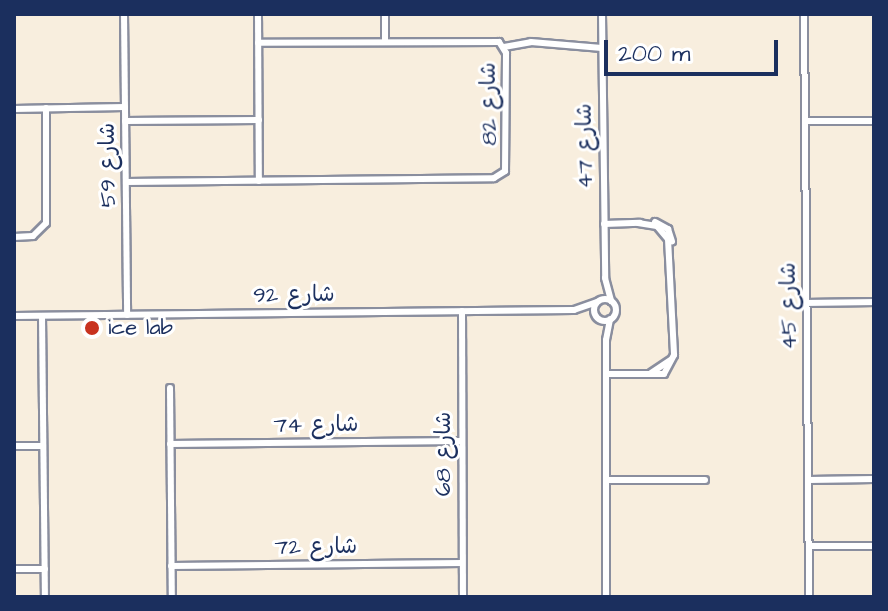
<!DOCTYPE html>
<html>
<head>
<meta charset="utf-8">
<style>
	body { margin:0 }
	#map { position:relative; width:888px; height:611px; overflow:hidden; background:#f8eede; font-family:"Architects Daughter","Playpen Sans Arabic",sans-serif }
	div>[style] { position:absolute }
	.roads { filter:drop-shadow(2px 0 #8a8e9e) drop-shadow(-2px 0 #8a8e9e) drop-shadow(0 2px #8a8e9e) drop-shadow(0 -2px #8a8e9e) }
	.street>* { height:6px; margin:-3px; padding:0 3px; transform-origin:3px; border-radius:3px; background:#fff }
	.street>.ring { margin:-3px; padding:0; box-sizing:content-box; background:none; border:6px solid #fff; border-radius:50% }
	.dots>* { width:22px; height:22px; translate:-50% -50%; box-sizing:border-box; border:4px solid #fff; border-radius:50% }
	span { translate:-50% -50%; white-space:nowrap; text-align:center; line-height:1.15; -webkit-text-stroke:6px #fff; paint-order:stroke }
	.street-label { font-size:22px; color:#1b2f5e }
	.poi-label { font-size:22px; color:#1b2f5e }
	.left { translate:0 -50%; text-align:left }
	.frame { position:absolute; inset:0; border:16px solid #1b2f5e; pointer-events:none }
	.scale { position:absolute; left:604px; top:40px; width:174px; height:36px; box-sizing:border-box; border:4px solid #1b2f5e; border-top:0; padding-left:10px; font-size:24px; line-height:28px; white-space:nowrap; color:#1b2f5e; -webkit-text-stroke:6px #fff; paint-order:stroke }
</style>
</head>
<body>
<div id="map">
	<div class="roads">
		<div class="street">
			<div style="left:124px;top:14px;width:301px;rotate:89.4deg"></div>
			<div style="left:258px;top:14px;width:167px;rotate:89.7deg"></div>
			<div style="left:385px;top:14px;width:27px;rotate:90deg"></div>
			<div style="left:602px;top:14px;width:264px;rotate:89.3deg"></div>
			<div style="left:605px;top:278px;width:24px;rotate:75deg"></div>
			<div style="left:804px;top:14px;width:583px;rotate:89.51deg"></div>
			<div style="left:504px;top:47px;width:27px;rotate:-10deg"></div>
			<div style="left:531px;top:42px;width:71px;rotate:4.8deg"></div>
			<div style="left:14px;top:109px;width:111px;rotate:-1deg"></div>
			<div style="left:125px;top:121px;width:134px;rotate:-0.4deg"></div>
			<div style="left:805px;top:121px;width:69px"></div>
			<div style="left:126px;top:182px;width:368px;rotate:-0.6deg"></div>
			<div style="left:494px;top:178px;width:13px;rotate:-32deg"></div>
			<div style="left:505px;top:171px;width:118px;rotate:-89.5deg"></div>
			<div style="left:506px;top:53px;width:13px;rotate:-122deg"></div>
			<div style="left:499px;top:42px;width:241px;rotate:179.8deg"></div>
			<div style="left:655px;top:222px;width:15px;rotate:28deg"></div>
			<div style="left:668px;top:229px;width:13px;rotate:72deg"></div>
			<div style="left:638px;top:223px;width:19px;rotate:9deg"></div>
			<div style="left:657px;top:226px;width:17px;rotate:50deg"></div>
			<div style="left:668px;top:239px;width:116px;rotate:87deg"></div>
			<div style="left:674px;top:355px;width:21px;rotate:118deg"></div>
			<div style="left:664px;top:374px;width:24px;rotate:180deg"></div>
			<div style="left:604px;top:224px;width:36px;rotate:-2deg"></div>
			<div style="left:14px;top:237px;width:19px;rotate:-3deg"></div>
			<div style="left:33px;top:236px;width:18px;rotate:-45deg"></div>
			<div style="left:46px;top:223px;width:115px;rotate:-90deg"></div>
			<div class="ring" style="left:594px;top:299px;width:16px;height:16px"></div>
			<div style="left:807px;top:303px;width:67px;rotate:-0.9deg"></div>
			<div style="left:462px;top:311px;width:286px;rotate:89.8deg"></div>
			<div style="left:14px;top:316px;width:560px;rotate:-0.61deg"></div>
			<div style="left:574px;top:310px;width:24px;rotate:-19deg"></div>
			<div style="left:42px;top:316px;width:281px;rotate:89.4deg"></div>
			<div style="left:651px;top:373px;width:23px;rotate:-34deg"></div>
			<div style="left:606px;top:374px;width:34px"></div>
			<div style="left:170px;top:388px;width:209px;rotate:89.5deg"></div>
			<div style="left:170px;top:444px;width:292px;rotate:-0.6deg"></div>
			<div style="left:14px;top:446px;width:28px"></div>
			<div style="left:606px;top:480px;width:99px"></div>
			<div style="left:809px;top:480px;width:65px;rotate:-0.9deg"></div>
			<div style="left:809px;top:546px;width:65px"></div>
			<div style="left:171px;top:566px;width:291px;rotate:-0.6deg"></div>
			<div style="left:14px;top:569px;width:31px"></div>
			<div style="left:606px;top:597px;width:257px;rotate:-90deg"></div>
			<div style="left:606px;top:340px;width:21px;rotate:-79deg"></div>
		</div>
	</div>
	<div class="dots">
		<div style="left:92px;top:328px;background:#c8321e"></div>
	</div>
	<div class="street-label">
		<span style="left:489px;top:104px;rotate:-91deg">شارع 82</span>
		<span style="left:585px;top:146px;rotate:-91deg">شارع 47</span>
		<span style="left:108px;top:165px;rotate:-91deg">شارع 59</span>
		<span style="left:294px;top:295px;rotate:-1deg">شارع 92</span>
		<span style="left:789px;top:306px;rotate:-91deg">شارع 45</span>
		<span style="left:316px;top:425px;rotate:-1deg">شارع 74</span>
		<span style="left:444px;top:454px;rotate:-90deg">شارع 68</span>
		<span style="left:316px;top:547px;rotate:-1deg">شارع 72</span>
	</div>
	<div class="poi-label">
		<span class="left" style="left:108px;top:328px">ice lab</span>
	</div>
	<div class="frame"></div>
	<div class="scale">200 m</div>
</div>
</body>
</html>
